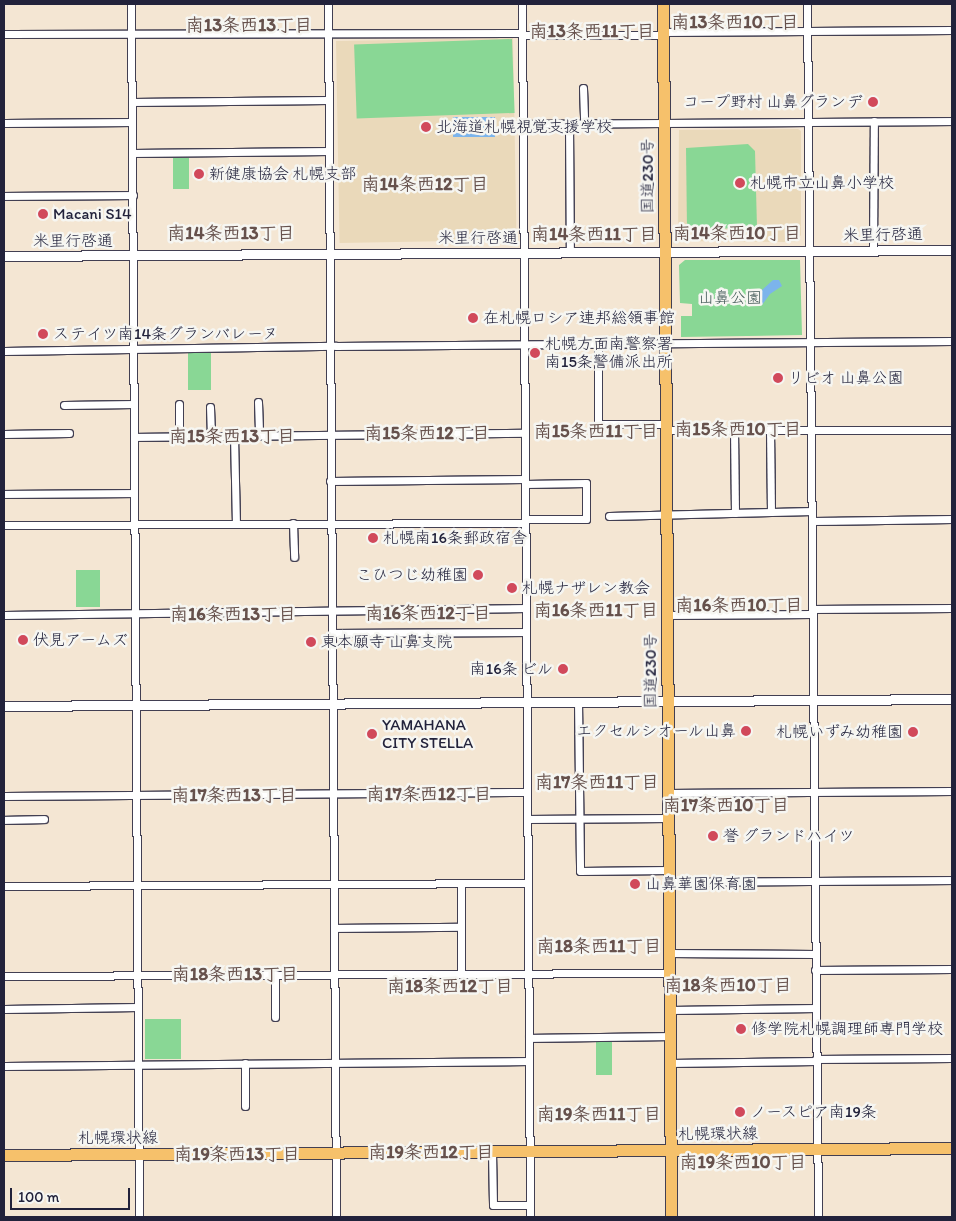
<!DOCTYPE html>
<html>
<head>
<meta charset="utf-8">
<style>
	body { margin:0 }
	#map { position:relative; width:956px; height:1221px; overflow:hidden; background:#f4e6d3; font-family:Itim,"Klee One",sans-serif }
	div>[style] { position:absolute }
	.built>* { inset:0; background:#ead9ba; transform-origin:0 0 }
	.green>* { inset:0; background:#89d795; transform-origin:0 0 }
	.water>* { inset:0; background:#7cb4eb; transform-origin:0 0 }
	.roads { filter:drop-shadow(1px 0 #423f52) drop-shadow(-1px 0 #423f52) drop-shadow(0 1px #423f52) drop-shadow(0 -1px #423f52) }
	.minor>* { height:7px; margin:-3.5px; padding:0 3.5px; transform-origin:3.5px; border-radius:3.5px; background:#fff }
	.tertiary>* { height:9px; margin:-4.5px; padding:0 4.5px; transform-origin:4.5px; border-radius:4.5px; background:#fff }
	.primary>* { height:11px; margin:-5.5px; padding:0 5.5px; transform-origin:5.5px; border-radius:5.5px; background:#f6c16b }
	.trunk>* { height:11px; margin:-5.5px; padding:0 5.5px; transform-origin:5.5px; border-radius:5.5px; background:#f6c16b }
	.dots>* { width:14px; height:14px; translate:-50% -50%; box-sizing:border-box; border:2px solid #f6f6f2; border-radius:50% }
	span { translate:-50% -50%; white-space:nowrap; text-align:center; line-height:1.15; -webkit-text-stroke:5px #f6f6f2; paint-order:stroke }
	.poi-label { font-size:16px; color:#22223b }
	.right { translate:-100% -50%; text-align:right }
	.left { translate:0 -50%; text-align:left }
	.street-label { font-size:16px; color:#22223b }
	.park-label { font-size:16px; color:#415856 }
	.neighbourhood-label { font-size:18px; color:#66514c; font-weight:700 }
	.frame { position:absolute; inset:0; border:5px solid #22223b; pointer-events:none }
	.scale { position:absolute; left:10px; top:1188px; width:120px; height:22px; box-sizing:border-box; border:2px solid #22223b; border-top:0; padding-left:6px; font-size:15px; line-height:18px; white-space:nowrap; color:#22223b; -webkit-text-stroke:4px #f6f6f2; paint-order:stroke }
</style>
</head>
<body>
<div id="map">
	<div class="built">
		<div style="left:513px;top:38px;width:202px;height:177px;rotate:89deg"></div>
		<div style="clip-path:polygon(798px 129px,801px 131px,801px 235px,795px 242px,682px 241px,678px 239px,679px 130px)"></div>
	</div>
	<div class="green">
		<div style="left:512px;top:39px;width:74px;height:158px;rotate:88deg"></div>
		<div style="clip-path:polygon(748px 144px,755px 151px,757px 228px,687px 229px,686px 148px)"></div>
		<div style="left:173px;top:158px;width:16px;height:31px"></div>
		<div style="clip-path:polygon(685px 260px,800px 260px,802px 335px,681px 337px,681px 316px,692px 316px,692px 304px,680px 303px,679px 265px)"></div>
		<div style="left:188px;top:353px;width:23px;height:37px"></div>
		<div style="left:76px;top:570px;width:24px;height:37px"></div>
		<div style="left:145px;top:1019px;width:36px;height:40px"></div>
		<div style="left:596px;top:1041px;width:16px;height:34px"></div>
	</div>
	<div class="water">
		<div style="left:453px;top:117px;width:42px;height:20px"></div>
		<div style="clip-path:polygon(773px 280px,779px 280px,782px 286px,770px 294px,762px 305px,759px 299px,762px 290px)"></div>
	</div>
	<div class="roads">
		<div class="minor">
			<div style="left:131px;top:4px;width:1213px;rotate:89.62deg"></div>
			<div style="left:328px;top:4px;width:1213px;rotate:89.62deg"></div>
			<div style="left:522px;top:4px;width:1213px;rotate:89.62deg"></div>
			<div style="left:807px;top:4px;width:1213px;rotate:89.48deg"></div>
			<div style="left:663px;top:32px;width:289px;rotate:-0.4deg"></div>
			<div style="left:4px;top:34px;width:518px;rotate:-0.11deg"></div>
			<div style="left:522px;top:35px;width:141px"></div>
			<div style="left:583px;top:88px;width:36px;rotate:88deg"></div>
			<div style="left:132px;top:102px;width:196px;rotate:-0.6deg"></div>
			<div style="left:4px;top:123px;width:128px;rotate:-0.4deg"></div>
			<div style="left:522px;top:124px;width:430px;rotate:-0.4deg"></div>
			<div style="left:569px;top:124px;width:128px;rotate:89.6deg"></div>
			<div style="left:132px;top:153px;width:197px;rotate:-0.6deg"></div>
			<div style="left:4px;top:196px;width:129px;rotate:-0.4deg"></div>
			<div style="left:873px;top:249px;width:128px;rotate:-89.6deg"></div>
			<div style="left:598px;top:344px;width:80px;rotate:90deg"></div>
			<div style="left:598px;top:424px;width:67px"></div>
			<div style="left:4px;top:351px;width:332px;rotate:-0.9deg"></div>
			<div style="left:336px;top:346px;width:616px;rotate:-0.47deg"></div>
			<div style="left:258px;top:402px;width:33px;rotate:88deg"></div>
			<div style="left:64px;top:405px;width:70px;rotate:-0.8deg"></div>
			<div style="left:210px;top:407px;width:29px;rotate:88deg"></div>
			<div style="left:770px;top:429px;width:83px;rotate:89.3deg"></div>
			<div style="left:666px;top:430px;width:286px"></div>
			<div style="left:734px;top:430px;width:83px;rotate:89.3deg"></div>
			<div style="left:4px;top:434px;width:65px;rotate:-0.9deg"></div>
			<div style="left:179px;top:436px;width:32px;rotate:-90deg"></div>
			<div style="left:234px;top:436px;width:88px;rotate:88.7deg"></div>
			<div style="left:134px;top:437px;width:391px;rotate:-0.6deg"></div>
			<div style="left:330px;top:481px;width:195px;rotate:-0.6deg"></div>
			<div style="left:525px;top:484px;width:61px;rotate:-0.9deg"></div>
			<div style="left:586px;top:483px;width:36px;rotate:90deg"></div>
			<div style="left:586px;top:519px;width:61px;rotate:180deg"></div>
			<div style="left:4px;top:494px;width:130px;rotate:-0.4deg"></div>
			<div style="left:609px;top:516px;width:203px;rotate:-1.4deg"></div>
			<div style="left:812px;top:521px;width:140px;rotate:-0.8deg"></div>
			<div style="left:293px;top:523px;width:34px;rotate:88deg"></div>
			<div style="left:4px;top:525px;width:521px;rotate:-0.22deg"></div>
			<div style="left:812px;top:609px;width:140px;rotate:-0.4deg"></div>
			<div style="left:4px;top:615px;width:522px;rotate:-0.77deg"></div>
			<div style="left:667px;top:615px;width:145px;rotate:-0.4deg"></div>
			<div style="left:332px;top:633px;width:194px;rotate:-0.3deg"></div>
			<div style="left:578px;top:701px;width:170px;rotate:89.3deg"></div>
			<div style="left:580px;top:871px;width:89px;rotate:-0.6deg"></div>
			<div style="left:667px;top:793px;width:285px;rotate:-0.4deg"></div>
			<div style="left:4px;top:796px;width:523px;rotate:-0.44deg"></div>
			<div style="left:527px;top:819px;width:141px;rotate:-0.4deg"></div>
			<div style="left:4px;top:820px;width:40px;rotate:-1.4deg"></div>
			<div style="left:669px;top:882px;width:283px;rotate:-0.4deg"></div>
			<div style="left:461px;top:883px;width:90px;rotate:90deg"></div>
			<div style="left:4px;top:886px;width:524px;rotate:-0.33deg"></div>
			<div style="left:334px;top:928px;width:127px;rotate:-0.5deg"></div>
			<div style="left:669px;top:953px;width:146px;rotate:0.4deg"></div>
			<div style="left:815px;top:970px;width:137px;rotate:-0.4deg"></div>
			<div style="left:275px;top:974px;width:43px;rotate:90deg"></div>
			<div style="left:4px;top:976px;width:665px;rotate:-0.26deg"></div>
			<div style="left:4px;top:1009px;width:134px;rotate:-0.9deg"></div>
			<div style="left:670px;top:1010px;width:146px;rotate:-0.8deg"></div>
			<div style="left:529px;top:1038px;width:141px;rotate:-0.8deg"></div>
			<div style="left:816px;top:1059px;width:136px;rotate:-0.4deg"></div>
			<div style="left:245px;top:1063px;width:43px;rotate:90deg"></div>
			<div style="left:670px;top:1063px;width:146px;rotate:-0.8deg"></div>
			<div style="left:4px;top:1066px;width:525px;rotate:-0.55deg"></div>
			<div style="left:492px;top:1152px;width:53px;rotate:88.9deg"></div>
			<div style="left:493px;top:1205px;width:37px"></div>
		</div>
		<div class="tertiary">
			<div style="left:4px;top:256px;width:948px;rotate:-0.36deg"></div>
			<div style="left:4px;top:706px;width:948px;rotate:-0.42deg"></div>
		</div>
		<div class="primary">
			<div style="left:4px;top:1155px;width:948px;rotate:-0.42deg"></div>
		</div>
		<div class="trunk">
			<div style="left:663px;top:4px;width:1213px;rotate:89.62deg"></div>
		</div>
	</div>
	<div class="dots">
		<div style="left:873px;top:102px;background:#d1495b"></div>
		<div style="left:426px;top:127px;background:#d1495b"></div>
		<div style="left:199px;top:174px;background:#d1495b"></div>
		<div style="left:740px;top:183px;background:#d1495b"></div>
		<div style="left:43px;top:214px;background:#d1495b"></div>
		<div style="left:473px;top:318px;background:#d1495b"></div>
		<div style="left:43px;top:334px;background:#d1495b"></div>
		<div style="left:535px;top:353px;background:#d1495b"></div>
		<div style="left:778px;top:378px;background:#d1495b"></div>
		<div style="left:373px;top:538px;background:#d1495b"></div>
		<div style="left:478px;top:575px;background:#d1495b"></div>
		<div style="left:512px;top:588px;background:#d1495b"></div>
		<div style="left:23px;top:640px;background:#d1495b"></div>
		<div style="left:311px;top:642px;background:#d1495b"></div>
		<div style="left:563px;top:669px;background:#d1495b"></div>
		<div style="left:746px;top:731px;background:#d1495b"></div>
		<div style="left:913px;top:732px;background:#d1495b"></div>
		<div style="left:372px;top:734px;background:#d1495b"></div>
		<div style="left:713px;top:836px;background:#d1495b"></div>
		<div style="left:635px;top:884px;background:#d1495b"></div>
		<div style="left:741px;top:1029px;background:#d1495b"></div>
		<div style="left:740px;top:1112px;background:#d1495b"></div>
	</div>
	<div class="poi-label">
		<span class="right" style="left:863px;top:102px">コープ野村 山鼻グランデ</span>
		<span class="left" style="left:436px;top:127px">北海道札幌視覚支援学校</span>
		<span class="left" style="left:209px;top:174px">新健康協会 札幌支部</span>
		<span class="left" style="left:750px;top:183px">札幌市立山鼻小学校</span>
		<span class="left" style="left:53px;top:214px">Macani S14</span>
		<span class="left" style="left:483px;top:318px">在札幌ロシア連邦総領事館</span>
		<span class="left" style="left:53px;top:334px">ステイツ南14条グランバレーヌ</span>
		<span class="left" style="left:545px;top:353px">札幌方面南警察署<br>南15条警備派出所</span>
		<span class="left" style="left:788px;top:378px">リビオ 山鼻公園</span>
		<span class="left" style="left:383px;top:538px">札幌南16条郵政宿舎</span>
		<span class="right" style="left:468px;top:575px">こひつじ幼稚園</span>
		<span class="left" style="left:522px;top:588px">札幌ナザレン教会</span>
		<span class="left" style="left:33px;top:640px">伏見アームズ</span>
		<span class="left" style="left:321px;top:642px">東本願寺 山鼻支院</span>
		<span class="right" style="left:553px;top:669px">南16条 ビル</span>
		<span class="left" style="left:382px;top:734px">YAMAHANA<br>CITY STELLA</span>
		<span class="right" style="left:736px;top:731px">エクセルシオール山鼻</span>
		<span class="right" style="left:903px;top:732px">札幌いずみ幼稚園</span>
		<span class="left" style="left:723px;top:836px">誉 グランドハイツ</span>
		<span class="left" style="left:645px;top:884px">山鼻華園保育園</span>
		<span class="left" style="left:751px;top:1029px">修学院札幌調理師専門学校</span>
		<span class="left" style="left:750px;top:1112px">ノースピア南19条</span>
	</div>
	<div class="street-label">
		<span style="left:648px;top:176px;rotate:-90deg">国道230号</span>
		<span style="left:883px;top:235px;rotate:-1deg">米里行啓通</span>
		<span style="left:478px;top:238px">米里行啓通</span>
		<span style="left:73px;top:241px">米里行啓通</span>
		<span style="left:651px;top:671px;rotate:-90deg">国道230号</span>
		<span style="left:718px;top:1134px;rotate:-1deg">札幌環状線</span>
		<span style="left:118px;top:1138px">札幌環状線</span>
	</div>
	<div class="park-label">
		<span style="left:730px;top:298px">山鼻公園</span>
	</div>
	<div class="neighbourhood-label">
		<span style="left:735px;top:22px">南13条西10丁目</span>
		<span style="left:249px;top:25px">南13条西13丁目</span>
		<span style="left:592px;top:31px">南13条西11丁目</span>
		<span style="left:425px;top:184px">南14条西12丁目</span>
		<span style="left:231px;top:233px">南14条西13丁目</span>
		<span style="left:737px;top:233px">南14条西10丁目</span>
		<span style="left:594px;top:234px">南14条西11丁目</span>
		<span style="left:738px;top:429px">南15条西10丁目</span>
		<span style="left:596px;top:431px">南15条西11丁目</span>
		<span style="left:427px;top:433px">南15条西12丁目</span>
		<span style="left:232px;top:436px">南15条西13丁目</span>
		<span style="left:739px;top:605px">南16条西10丁目</span>
		<span style="left:596px;top:610px">南16条西11丁目</span>
		<span style="left:428px;top:613px">南16条西12丁目</span>
		<span style="left:233px;top:614px">南16条西13丁目</span>
		<span style="left:597px;top:782px">南17条西11丁目</span>
		<span style="left:429px;top:794px">南17条西12丁目</span>
		<span style="left:234px;top:795px">南17条西13丁目</span>
		<span style="left:726px;top:805px">南17条西10丁目</span>
		<span style="left:599px;top:946px">南18条西11丁目</span>
		<span style="left:235px;top:974px">南18条西13丁目</span>
		<span style="left:728px;top:985px">南18条西10丁目</span>
		<span style="left:450px;top:986px">南18条西12丁目</span>
		<span style="left:599px;top:1114px">南19条西11丁目</span>
		<span style="left:431px;top:1152px">南19条西12丁目</span>
		<span style="left:237px;top:1154px">南19条西13丁目</span>
		<span style="left:743px;top:1162px">南19条西10丁目</span>
	</div>
	<div class="frame"></div>
	<div class="scale">100 m</div>
</div>
</body>
</html>
